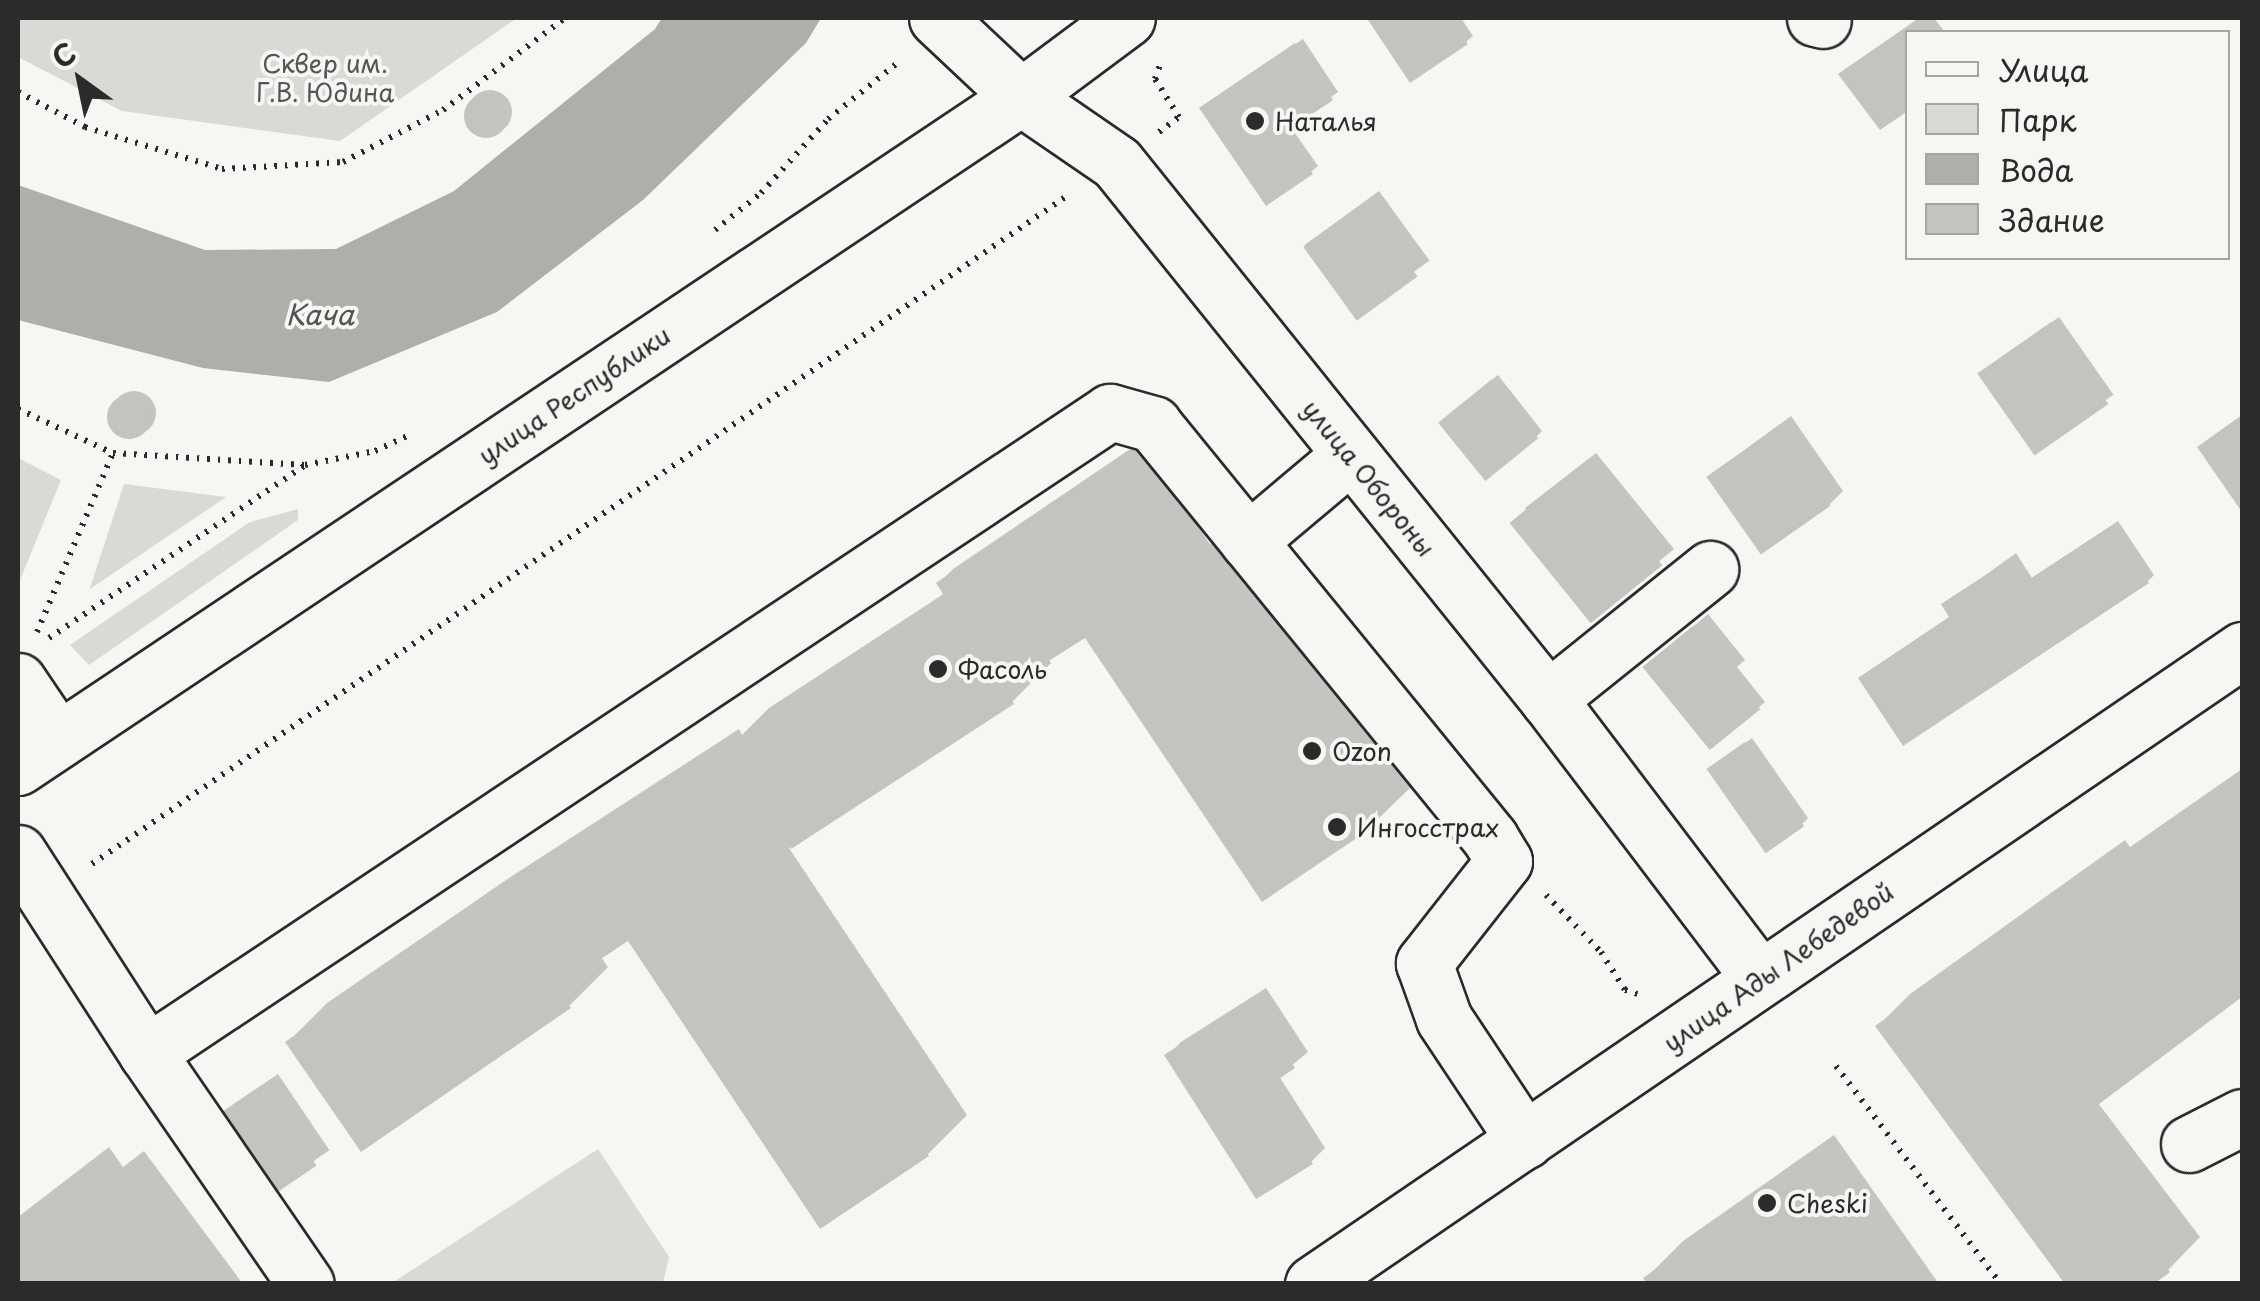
<!DOCTYPE html>
<html>
<head>
<meta charset="utf-8">
<style>
	body { margin:0 }
	#map { position:relative; width:2260px; height:1301px; overflow:hidden; background:#f6f6f2; font-family:"Playpen Sans",sans-serif }
	div>[style] { position:absolute }
	.green>* { inset:0; background:#d9d9d5 }
	.water>* { inset:0; background:#aeaeab }
	.shadow>* { inset:0; background:#0003; transform-origin:0 0 }
	.round { border-radius:50% }
	.building>* { inset:0; background:#c3c3c0; transform-origin:0 0 }
	.path>* { height:6px; margin-top:-3px; transform-origin:0; background:repeating-linear-gradient(90deg,#2b2b2b 0 2.5px,transparent 0 10.5px) }
	.roads { filter:drop-shadow(2px 0 #2b2b2b) drop-shadow(-2px 0 #2b2b2b) drop-shadow(0 2px #2b2b2b) drop-shadow(0 -2px #2b2b2b) }
	.minor>* { height:55px; margin:-27.5px; padding:0 27.5px; transform-origin:27.5px; border-radius:27.5px; background:#f6f6f2 }
	.major>* { height:55px; margin:-27.5px; padding:0 27.5px; transform-origin:27.5px; border-radius:27.5px; background:#f6f6f2 }
	.dots>* { width:28px; height:28px; translate:-50% -50%; box-sizing:border-box; border:5px solid #f6f6f2; border-radius:50% }
	span { translate:-50% -50%; white-space:nowrap; text-align:center; line-height:1.15; -webkit-text-stroke:8px #f6f6f2; paint-order:stroke }
	.park-label { font-size:25px; color:#565656 }
	.poi-label { font-size:25px; color:#2b2b2b }
	.left { translate:0 -50%; text-align:left }
	.street-label { font-size:25px; color:#2b2b2b }
	.water-label { font-size:28px; color:#525251; font-style:italic }
	.frame { position:absolute; inset:0; border:20px solid #2b2b2b; pointer-events:none }
	.legend { position:absolute; left:1905px; top:30px; width:325px; height:230px; box-sizing:border-box; background:#f6f6f2; border:2px solid #a5a5a2; margin:0; padding:12px 18px; list-style:none; font-size:30px; color:#2b2b2b }
	.legend li { display:flex; align-items:center; gap:20px; height:50px }
	.legend b { width:50px; border:2px solid #a5a5a2 }
	.north { position:absolute; left:30px; top:30px; width:100px; height:100px; -webkit-text-stroke:8px #f6f6f2; paint-order:stroke; rotate:327deg; font-size:28px; font-weight:700; line-height:40px; text-align:center; color:#2b2b2b }
	.north::after { content:''; display:block; margin:auto; width:35px; height:45px; background:#2b2b2b; clip-path:polygon(50% 0,100% 100%,50% 72%,0 100%) }
</style>
</head>
<body>
<div id="map">
	<div class="green">
		<div style="clip-path:polygon(18px 18px,517px 18px,340px 141px,122px 111px,18px 57px)"></div>
		<div style="clip-path:polygon(18px 458px,61px 480px,18px 585px)"></div>
		<div style="clip-path:polygon(124px 484px,226px 497px,90px 589px,90px 588px)"></div>
		<div style="clip-path:polygon(298px 509px,298px 520px,89px 665px,70px 645px,250px 522px)"></div>
		<div style="clip-path:polygon(598px 1149px,669px 1257px,663px 1283px,392px 1283px)"></div>
	</div>
	<div class="water">
		<div style="clip-path:polygon(662px 18px,821px 18px,806px 43px,643px 200px,497px 312px,329px 382px,203px 368px,18px 320px,18px 185px,205px 250px,336px 249px,454px 191px,655px 29px)"></div>
	</div>
	<div class="shadow">
		<div style="clip-path:polygon(1374px 18px,1461px 18px,1473px 36px,1466px 42px,1371px 20px)"></div>
		<div style="clip-path:polygon(1920px 18px,1934px 18px,1945px 32px,1908px 32px,1848px 68px)"></div>
		<div style="clip-path:polygon(1303px 39px,1338px 92px,1290px 126px,1318px 166px,1311px 172px,1208px 102px)"></div>
		<div class="round" style="left:468px;top:90px;width:44px;height:44px"></div>
		<div style="left:1379px;top:191px;width:86px;height:92px;rotate:54deg"></div>
		<div style="left:2059px;top:317px;width:95px;height:88px;rotate:55deg"></div>
		<div style="clip-path:polygon(1498px 375px,1542px 431px,1536px 437px,1447px 416px)"></div>
		<div class="round" style="left:112px;top:391px;width:44px;height:44px"></div>
		<div style="clip-path:polygon(1791px 416px,1843px 491px,1829px 505px,1709px 476px)"></div>
		<div style="clip-path:polygon(1139px 443px,1210px 544px,1240px 524px,1414px 784px,1374px 823px,1100px 627px,1048px 658px,1051px 663px,1012px 702px,789px 848px,967px 1115px,928px 1154px,629px 938px,601px 957px,608px 967px,569px 1006px,288px 1042px,327px 1003px,509px 878px,739px 729px,742px 735px,769px 708px,945px 593px,939px 583px,953px 569px)"></div>
		<div style="clip-path:polygon(1596px 453px,1674px 549px,1590px 618px,1525px 508px)"></div>
		<div style="clip-path:polygon(2118px 521px,2154px 575px,2147px 582px,1951px 616px,1944px 605px,2016px 553px,2032px 578px)"></div>
		<div style="clip-path:polygon(1708px 614px,1745px 660px,1737px 667px,1765px 702px,1758px 708px,1645px 667px)"></div>
		<div style="clip-path:polygon(1752px 738px,1808px 818px,1802px 824px,1716px 763px)"></div>
		<div style="clip-path:polygon(2242px 769px,2242px 996px,2098px 1103px,2200px 1237px,2168px 1270px,1878px 1026px,1910px 994px,2125px 840px,2130px 847px)"></div>
		<div style="clip-path:polygon(1266px 988px,1308px 1052px,1279px 1076px,1325px 1148px,1311px 1162px,1167px 1056px,1181px 1042px)"></div>
		<div style="left:278px;top:1074px;width:92px;height:76px;rotate:56deg"></div>
		<div style="clip-path:polygon(1834px 1135px,1939px 1284px,1650px 1284px,1646px 1278px,1683px 1241px)"></div>
		<div style="clip-path:polygon(109px 1147px,123px 1167px,144px 1151px,243px 1284px,18px 1284px,18px 1217px)"></div>
	</div>
	<div class="building">
		<div style="clip-path:polygon(1371px 18px,1450px 18px,1468px 44px,1410px 83px,1368px 20px)"></div>
		<div style="clip-path:polygon(1919px 18px,1935px 32px,1908px 32px,1908px 111px,1880px 130px,1838px 74px)"></div>
		<div style="clip-path:polygon(1295px 43px,1333px 100px,1284px 133px,1313px 174px,1266px 206px,1199px 108px)"></div>
		<div class="round" style="left:464px;top:94px;width:44px;height:44px"></div>
		<div style="left:1364px;top:203px;width:91px;height:75px;rotate:54deg"></div>
		<div style="left:2051px;top:322px;width:100px;height:90px;rotate:55deg"></div>
		<div style="left:1491px;top:380px;width:75px;height:68px;rotate:51deg"></div>
		<div class="round" style="left:107px;top:395px;width:44px;height:44px"></div>
		<div style="clip-path:polygon(2242px 415px,2242px 512px,2197px 447px)"></div>
		<div style="left:1776px;top:428px;width:95px;height:85px;rotate:55deg"></div>
		<div style="clip-path:polygon(1125px 455px,1376px 825px,1262px 902px,1085px 638px,1004px 689px,1014px 704px,791px 849px,787px 838px,737px 868px,929px 1156px,820px 1229px,628px 941px,557px 988px,571px 1008px,361px 1152px,285px 1042px,496px 898px,492px 892px,724px 741px,727px 746px,948px 602px,936px 583px)"></div>
		<div style="left:1581px;top:465px;width:129px;height:92px;rotate:51deg"></div>
		<div style="clip-path:polygon(2111px 526px,2149px 583px,1903px 746px,1858px 678px,1949px 617px,1941px 604px,2001px 565px,2016px 588px)"></div>
		<div style="left:1693px;top:626px;width:107px;height:65px;rotate:51deg"></div>
		<div style="left:1745px;top:742px;width:103px;height:47px;rotate:55deg"></div>
		<div style="clip-path:polygon(2242px 774px,2242px 997px,2063px 1131px,2170px 1272px,2154px 1284px,2065px 1284px,1875px 1026px,2092px 871px,2095px 876px)"></div>
		<div style="clip-path:polygon(1251px 1000px,1295px 1068px,1264px 1089px,1313px 1164px,1256px 1199px,1164px 1055px)"></div>
		<div style="left:263px;top:1086px;width:96px;height:60px;rotate:56deg"></div>
		<div style="clip-path:polygon(1796px 1170px,1876px 1284px,1647px 1284px,1643px 1278px)"></div>
		<div style="clip-path:polygon(70px 1182px,84px 1202px,106px 1186px,179px 1284px,18px 1284px,18px 1223px)"></div>
	</div>
	<div class="path">
		<div style="left:18px;top:92px;width:76px;rotate:27.6deg"></div>
		<div style="left:85px;top:127px;width:143px;rotate:17deg"></div>
		<div style="left:222px;top:169px;width:121px;rotate:-3.3deg"></div>
		<div style="left:343px;top:162px;width:113px;rotate:-27.5deg"></div>
		<div style="left:443px;top:110px;width:153px;rotate:-37deg"></div>
		<div style="left:1159px;top:132px;width:25px;rotate:-37deg"></div>
		<div style="left:1179px;top:117px;width:45px;rotate:-122.3deg"></div>
		<div style="left:1155px;top:79px;width:18px;rotate:-71deg"></div>
		<div style="left:715px;top:230px;width:59px;rotate:-38.8deg"></div>
		<div style="left:761px;top:193px;width:100px;rotate:-47.8deg"></div>
		<div style="left:828px;top:119px;width:94px;rotate:-38.9deg"></div>
		<div style="left:18px;top:409px;width:105px;rotate:24.9deg"></div>
		<div style="left:113px;top:453px;width:192px;rotate:3.6deg"></div>
		<div style="left:305px;top:465px;width:71px;rotate:-11.3deg"></div>
		<div style="left:375px;top:451px;width:40px;rotate:-25deg"></div>
		<div style="left:37px;top:632px;width:194px;rotate:-67deg"></div>
		<div style="left:49px;top:638px;width:308px;rotate:-34deg"></div>
		<div style="left:92px;top:864px;width:1182px;rotate:-34.42deg"></div>
		<div style="left:1546px;top:895px;width:79px;rotate:46deg"></div>
		<div style="left:1601px;top:952px;width:45px;rotate:57.7deg"></div>
		<div style="left:1625px;top:990px;width:13px;rotate:18deg"></div>
		<div style="left:1836px;top:1066px;width:273px;rotate:52.9deg"></div>
	</div>
	<div class="roads">
		<div class="minor">
			<div style="left:1815px;top:18px;width:8px;rotate:14deg"></div>
			<div style="left:1021px;top:97px;width:132px;rotate:-36.7deg"></div>
			<div style="left:1248px;top:541px;width:133px;rotate:-40.1deg"></div>
			<div style="left:18px;top:681px;width:71px;rotate:55.9deg"></div>
			<div style="left:1548px;top:699px;width:208px;rotate:-38.7deg"></div>
			<div style="left:18px;top:853px;width:238px;rotate:57.2deg"></div>
			<div style="left:147px;top:1053px;width:280px;rotate:55.5deg"></div>
			<div style="left:147px;top:1053px;width:1157px;rotate:-33.65deg"></div>
			<div style="left:1110px;top:412px;width:45px;rotate:15.6deg"></div>
			<div style="left:1153px;top:424px;width:534px;rotate:50.85deg"></div>
			<div style="left:1490px;top:838px;width:27px;rotate:59deg"></div>
			<div style="left:1504px;top:861px;width:130px;rotate:128.1deg"></div>
			<div style="left:1424px;top:963px;width:59px;rotate:70.3deg"></div>
			<div style="left:1444px;top:1019px;width:146px;rotate:56.4deg"></div>
			<div style="left:2189px;top:1144px;width:59px;rotate:-27deg"></div>
		</div>
		<div class="major">
			<div style="left:937px;top:18px;width:115px;rotate:43.2deg"></div>
			<div style="left:1021px;top:97px;width:116px;rotate:34.5deg"></div>
			<div style="left:1117px;top:163px;width:688px;rotate:51.2deg"></div>
			<div style="left:1548px;top:699px;width:350px;rotate:52.8deg"></div>
			<div style="left:18px;top:767px;width:1206px;rotate:-33.74deg"></div>
			<div style="left:1313px;top:1284px;width:1125px;rotate:-34.31deg"></div>
		</div>
	</div>
	<div class="dots">
		<div style="left:1255px;top:121px;background:#2b2b2b"></div>
		<div style="left:938px;top:669px;background:#2b2b2b"></div>
		<div style="left:1312px;top:751px;background:#2b2b2b"></div>
		<div style="left:1337px;top:827px;background:#2b2b2b"></div>
		<div style="left:1767px;top:1203px;background:#2b2b2b"></div>
	</div>
	<div class="park-label">
		<span style="left:325px;top:78px">Сквер им.<br>Г.В. Юдина</span>
	</div>
	<div class="poi-label">
		<span class="left" style="left:1275px;top:121px">Наталья</span>
		<span class="left" style="left:958px;top:669px">Фасоль</span>
		<span class="left" style="left:1332px;top:751px">Ozon</span>
		<span class="left" style="left:1357px;top:827px">Ингосстрах</span>
		<span class="left" style="left:1787px;top:1203px">Cheski</span>
	</div>
	<div class="street-label">
		<span style="left:574px;top:395px;rotate:-34deg">улица Республики</span>
		<span style="left:1369px;top:478px;rotate:51deg">улица Обороны</span>
		<span style="left:1778px;top:967px;rotate:-35deg">улица Ады Лебедевой</span>
	</div>
	<div class="water-label">
		<span style="left:320px;top:314px">Кача</span>
	</div>
	<div class="frame"></div>
	<ul class="legend">
	<li><b style="height:12px;background:#f6f6f2"></b>Улица</li>
	<li><b style="height:28px;background:#d9d9d5"></b>Парк</li>
	<li><b style="height:28px;background:#aeaeab"></b>Вода</li>
	<li><b style="height:28px;background:#c3c3c0"></b>Здание</li>
	</ul>
	<div class="north">С</div>
</div>
</body>
</html>
